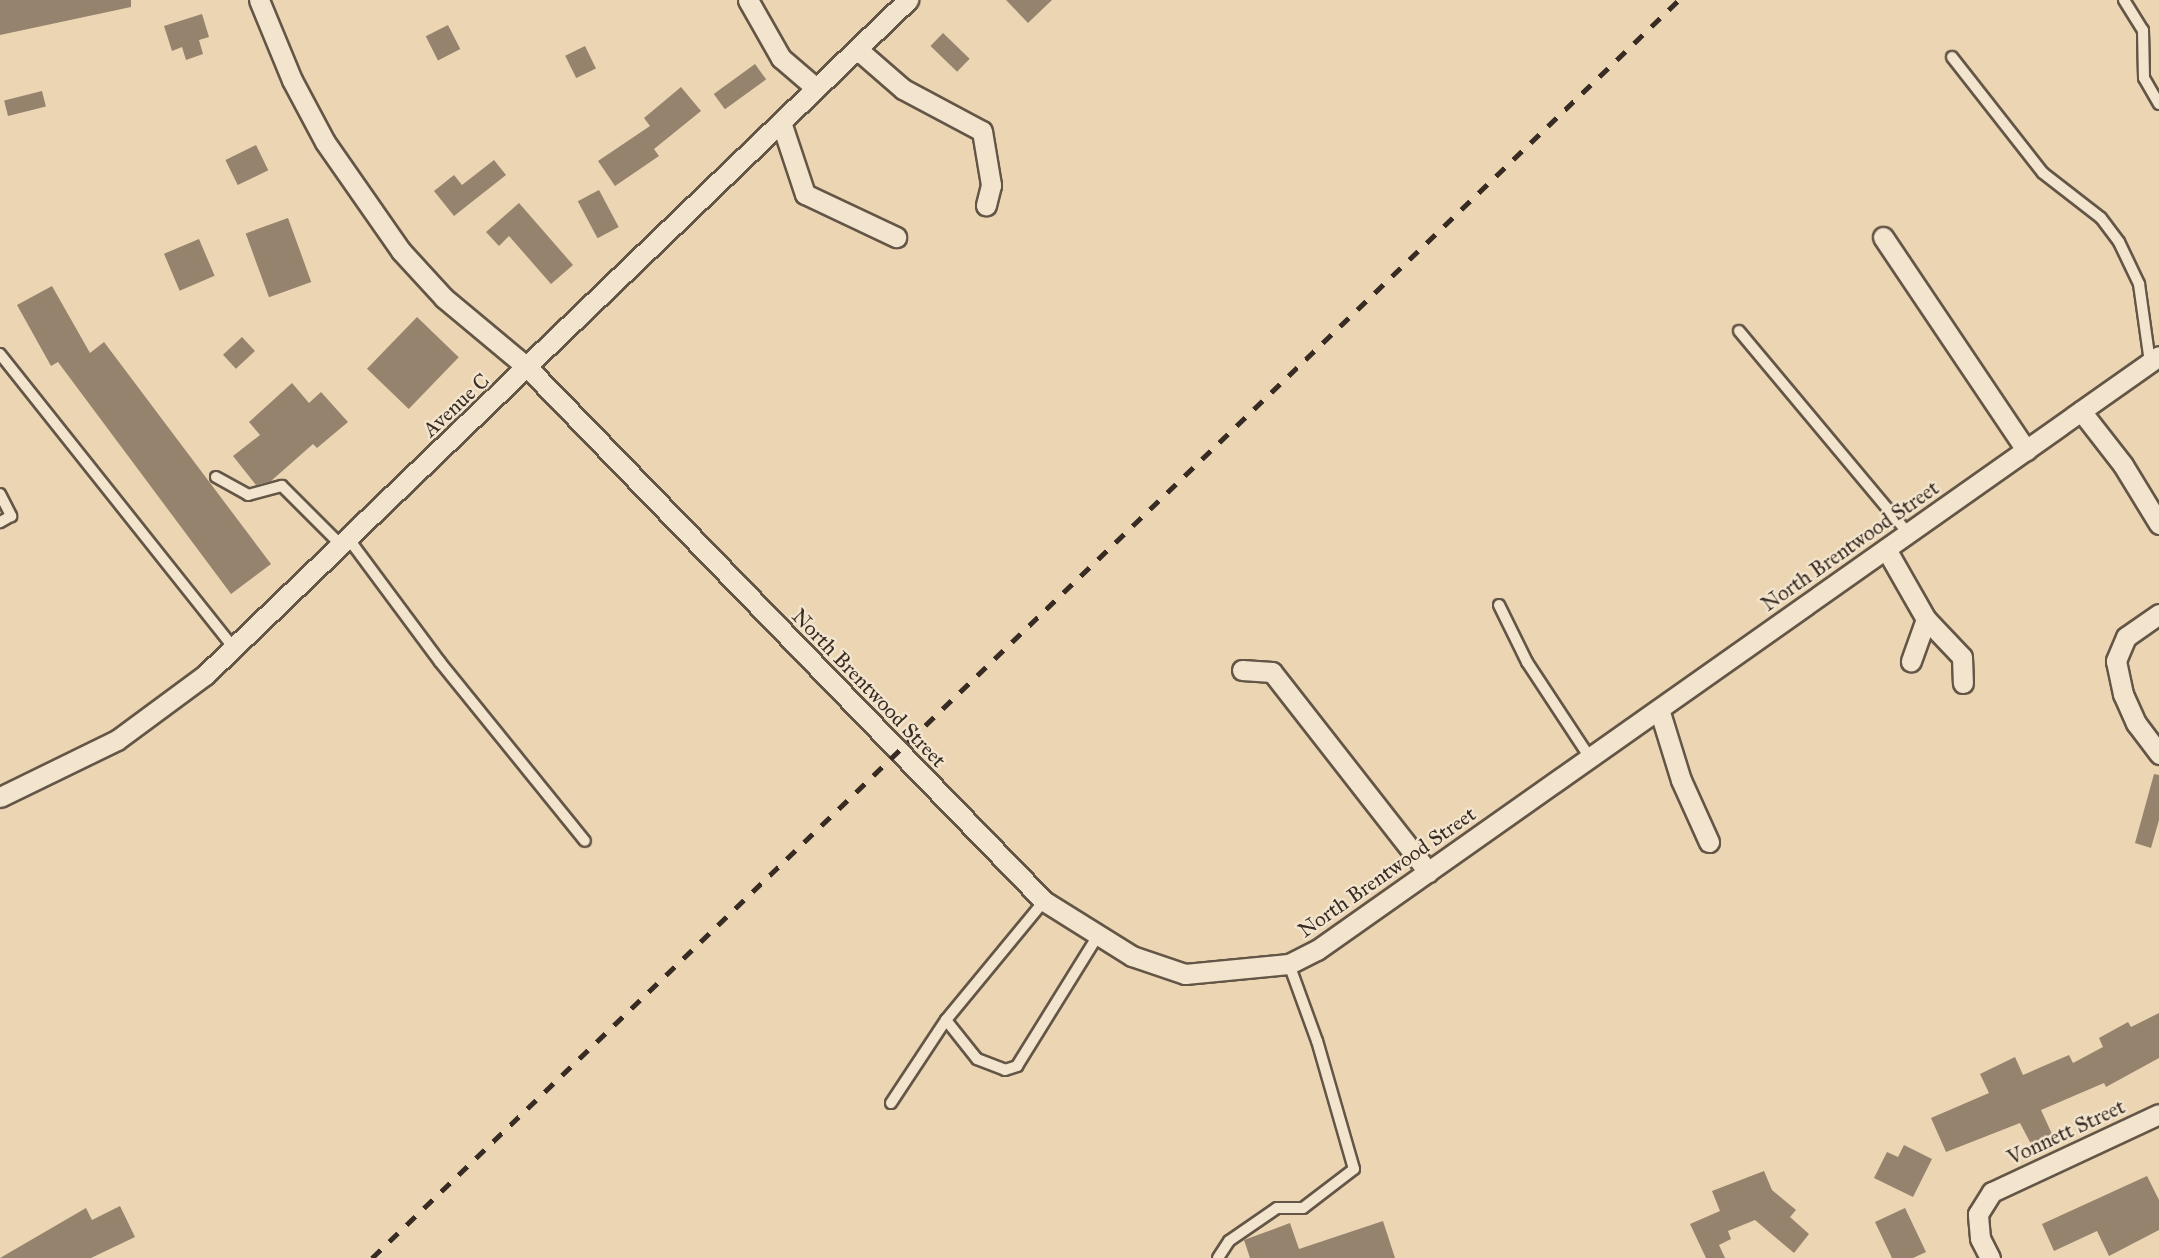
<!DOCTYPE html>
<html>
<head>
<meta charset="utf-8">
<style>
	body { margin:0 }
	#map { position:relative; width:2159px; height:1258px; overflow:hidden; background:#ebd5b2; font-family:"IM FELL Great Primer",serif }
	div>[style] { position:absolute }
	.building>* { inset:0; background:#95836d; transform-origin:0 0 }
	.roads { filter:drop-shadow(2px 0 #645647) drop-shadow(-2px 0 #645647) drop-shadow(0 2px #645647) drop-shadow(0 -2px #645647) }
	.lane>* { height:10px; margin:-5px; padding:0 5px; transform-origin:5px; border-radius:5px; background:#f2e4cd }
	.street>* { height:19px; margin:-9.5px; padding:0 9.5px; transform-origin:9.5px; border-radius:9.5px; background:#f2e4cd }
	.rail>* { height:5px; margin-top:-2.5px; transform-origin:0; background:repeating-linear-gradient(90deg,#372b23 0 12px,transparent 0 24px) }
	span { translate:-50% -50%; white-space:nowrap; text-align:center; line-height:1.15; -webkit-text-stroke:5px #f2e4cd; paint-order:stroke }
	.street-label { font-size:21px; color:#372b23 }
</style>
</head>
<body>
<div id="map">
	<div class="building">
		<div style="clip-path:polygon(0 0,131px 0,131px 7px,0 35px)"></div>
		<div style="clip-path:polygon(1006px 0,1052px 0,1028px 23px)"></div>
		<div style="clip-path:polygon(202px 14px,209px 37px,199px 40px,203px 54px,186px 60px,182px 47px,172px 51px,164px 26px)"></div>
		<div style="left:448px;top:25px;width:27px;height:25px;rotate:63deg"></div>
		<div style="left:943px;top:33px;width:37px;height:18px;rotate:44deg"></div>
		<div style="left:585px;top:46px;width:25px;height:22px;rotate:64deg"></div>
		<div style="left:755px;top:64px;width:19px;height:51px;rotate:54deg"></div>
		<div style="clip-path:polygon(681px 87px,701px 111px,654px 149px,659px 156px,615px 186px,598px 161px,650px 126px,644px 118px)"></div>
		<div style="left:42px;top:91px;width:16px;height:39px;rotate:76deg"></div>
		<div style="left:256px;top:145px;width:28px;height:34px;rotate:64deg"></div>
		<div style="clip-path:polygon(494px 160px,506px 175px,454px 216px,434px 191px,454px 175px,462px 185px)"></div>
		<div style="left:599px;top:190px;width:42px;height:24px;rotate:62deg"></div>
		<div style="clip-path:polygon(519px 203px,573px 265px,551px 284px,509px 236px,499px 246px,486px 232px)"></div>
		<div style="left:288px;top:218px;width:68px;height:45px;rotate:70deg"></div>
		<div style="left:199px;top:239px;width:40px;height:38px;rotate:67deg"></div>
		<div style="clip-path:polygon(52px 286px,90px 353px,104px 342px,271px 564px,231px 594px,58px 362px,51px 366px,17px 305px)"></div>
		<div style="left:417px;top:317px;width:58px;height:72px;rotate:44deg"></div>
		<div style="left:242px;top:337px;width:19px;height:26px;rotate:47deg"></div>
		<div style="clip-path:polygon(292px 383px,309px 403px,321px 392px,348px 422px,317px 448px,313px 444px,271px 481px,256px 485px,233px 456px,260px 435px,249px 422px)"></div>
		<div style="clip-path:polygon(2154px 774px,2159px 775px,2159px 820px,2151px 848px,2135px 843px)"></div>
		<div style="clip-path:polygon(2159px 1013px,2159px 1058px,2106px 1087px,2104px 1083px,2041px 1110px,2052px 1134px,2031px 1144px,2020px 1123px,1946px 1152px,1931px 1118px,1989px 1093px,1980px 1074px,2015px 1057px,2023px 1075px,2069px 1055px,2073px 1063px,2103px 1047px,2099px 1038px,2128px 1022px,2131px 1027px)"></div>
		<div style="clip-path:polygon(1904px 1145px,1932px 1159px,1913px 1197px,1874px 1178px,1887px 1152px,1898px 1157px)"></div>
		<div style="clip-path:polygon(1764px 1171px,1772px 1190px,1796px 1210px,1790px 1217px,1809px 1234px,1794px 1253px,1755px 1220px,1728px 1231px,1731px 1239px,1719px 1245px,1725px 1258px,1706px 1258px,1690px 1224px,1720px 1211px,1712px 1191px)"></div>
		<div style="clip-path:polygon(2147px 1176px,2159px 1200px,2159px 1230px,2109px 1256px,2097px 1231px,2054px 1251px,2042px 1224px)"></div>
		<div style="clip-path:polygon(120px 1206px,135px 1237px,91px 1258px,0 1258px,86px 1208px,92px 1220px)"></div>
		<div style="clip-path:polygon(1905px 1208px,1926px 1252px,1913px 1258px,1892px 1258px,1875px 1222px)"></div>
		<div style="clip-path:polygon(1383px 1221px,1395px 1258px,1250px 1258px,1244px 1240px,1290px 1223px,1299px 1249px)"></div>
	</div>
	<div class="roads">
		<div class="lane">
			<div style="left:2124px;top:0;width:36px;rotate:58deg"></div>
			<div style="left:2143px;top:30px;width:48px;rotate:88.8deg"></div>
			<div style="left:2144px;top:78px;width:30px;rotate:60deg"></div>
			<div style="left:1952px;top:57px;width:147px;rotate:51.9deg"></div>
			<div style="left:2043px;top:173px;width:73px;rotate:37.8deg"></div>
			<div style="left:2101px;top:218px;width:30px;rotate:53deg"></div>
			<div style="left:2119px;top:242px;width:47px;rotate:64.5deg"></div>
			<div style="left:2139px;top:284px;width:79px;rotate:82deg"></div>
			<div style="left:1739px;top:331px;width:263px;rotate:50.1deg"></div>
			<div style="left:0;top:354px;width:376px;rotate:51.5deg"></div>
			<div style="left:216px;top:477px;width:37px;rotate:29deg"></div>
			<div style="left:248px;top:495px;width:35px;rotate:-15deg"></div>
			<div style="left:282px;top:486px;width:83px;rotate:45deg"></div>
			<div style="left:0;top:494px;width:25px;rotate:63deg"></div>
			<div style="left:11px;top:516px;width:13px;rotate:151deg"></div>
			<div style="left:348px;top:538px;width:154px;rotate:53.4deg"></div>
			<div style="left:440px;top:662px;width:230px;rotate:51deg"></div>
			<div style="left:1499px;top:605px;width:64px;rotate:63.8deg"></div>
			<div style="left:1527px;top:662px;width:115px;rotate:56.7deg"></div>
			<div style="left:946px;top:1020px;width:50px;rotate:51.5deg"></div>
			<div style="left:977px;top:1059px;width:30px;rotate:21deg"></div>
			<div style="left:1005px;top:1070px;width:13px;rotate:-18deg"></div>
			<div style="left:1017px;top:1066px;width:152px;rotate:-58.2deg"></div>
			<div style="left:891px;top:1103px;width:100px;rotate:-56.5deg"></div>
			<div style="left:946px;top:1020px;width:154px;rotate:-50.5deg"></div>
			<div style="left:1218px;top:1258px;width:20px;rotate:-57deg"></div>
			<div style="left:1229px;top:1241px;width:58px;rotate:-34.5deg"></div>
			<div style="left:1277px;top:1208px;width:26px"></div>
			<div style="left:1303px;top:1208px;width:64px;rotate:-37.4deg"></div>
			<div style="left:1354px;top:1169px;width:133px;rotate:-106.1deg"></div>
			<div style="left:1317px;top:1041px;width:82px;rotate:-110deg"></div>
		</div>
		<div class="street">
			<div style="left:259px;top:0;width:87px;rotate:67.6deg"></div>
			<div style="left:292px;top:80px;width:70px;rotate:62deg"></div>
			<div style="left:325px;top:142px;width:133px;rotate:55.1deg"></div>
			<div style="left:401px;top:251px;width:64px;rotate:47.5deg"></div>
			<div style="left:444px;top:298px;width:109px;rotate:39.8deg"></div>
			<div style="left:528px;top:368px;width:742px;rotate:45.93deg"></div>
			<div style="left:1044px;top:901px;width:104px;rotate:32deg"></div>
			<div style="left:1132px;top:956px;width:56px;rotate:18.8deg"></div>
			<div style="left:1185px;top:974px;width:104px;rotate:-5.5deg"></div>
			<div style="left:1289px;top:964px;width:31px;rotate:-27deg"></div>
			<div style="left:1317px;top:950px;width:1030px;rotate:-35.2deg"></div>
			<div style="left:748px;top:0;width:67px;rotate:60.4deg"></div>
			<div style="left:781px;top:58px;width:46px;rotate:40.6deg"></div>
			<div style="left:857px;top:49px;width:61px;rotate:41deg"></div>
			<div style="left:903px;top:89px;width:89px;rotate:28deg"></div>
			<div style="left:982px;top:131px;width:55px;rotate:80.5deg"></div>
			<div style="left:991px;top:185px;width:21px;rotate:104deg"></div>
			<div style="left:781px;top:122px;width:76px;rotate:71.6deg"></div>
			<div style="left:805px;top:194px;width:101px;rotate:25.3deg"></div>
			<div style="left:1883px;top:237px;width:257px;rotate:56.1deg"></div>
			<div style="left:2081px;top:411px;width:68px;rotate:52.1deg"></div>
			<div style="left:2123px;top:465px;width:69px;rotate:58.6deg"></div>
			<div style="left:1886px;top:549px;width:81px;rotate:60.3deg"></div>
			<div style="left:1926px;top:619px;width:45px;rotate:109.7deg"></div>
			<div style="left:2159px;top:614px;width:40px;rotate:145.1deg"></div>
			<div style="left:2126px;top:637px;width:26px;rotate:113deg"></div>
			<div style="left:2116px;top:661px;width:34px;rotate:78deg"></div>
			<div style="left:2123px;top:694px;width:32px;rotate:66deg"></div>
			<div style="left:2136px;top:723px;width:39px;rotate:53deg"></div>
			<div style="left:1926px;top:619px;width:52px;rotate:46.5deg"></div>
			<div style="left:1962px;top:657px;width:26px;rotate:88deg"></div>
			<div style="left:1242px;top:670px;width:30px;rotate:4deg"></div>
			<div style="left:1272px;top:672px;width:254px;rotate:52deg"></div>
			<div style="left:1659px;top:709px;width:74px;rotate:72.8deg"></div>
			<div style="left:1681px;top:780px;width:68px;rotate:65.7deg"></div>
			<div style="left:0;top:797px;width:130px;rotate:-26deg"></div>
			<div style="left:117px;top:740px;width:109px;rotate:-36.5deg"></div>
			<div style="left:205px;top:675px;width:975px;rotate:-43.84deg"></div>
			<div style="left:1990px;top:1258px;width:22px;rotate:-117deg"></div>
			<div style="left:1980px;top:1238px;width:24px;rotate:-95deg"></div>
			<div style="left:1978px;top:1214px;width:26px;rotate:-58deg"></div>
			<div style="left:1992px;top:1192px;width:184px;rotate:-25deg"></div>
		</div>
	</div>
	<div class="rail">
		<div style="left:372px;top:1258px;width:1814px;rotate:-43.91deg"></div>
	</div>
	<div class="street-label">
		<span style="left:456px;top:405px;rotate:-43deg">Avenue C</span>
		<span style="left:1850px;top:546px;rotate:-35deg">North Brentwood Street</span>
		<span style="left:869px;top:688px;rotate:46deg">North Brentwood Street</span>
		<span style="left:1387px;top:872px;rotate:-35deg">North Brentwood Street</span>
		<span style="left:2066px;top:1132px;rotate:-25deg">Vonnett Street</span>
	</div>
</div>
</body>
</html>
